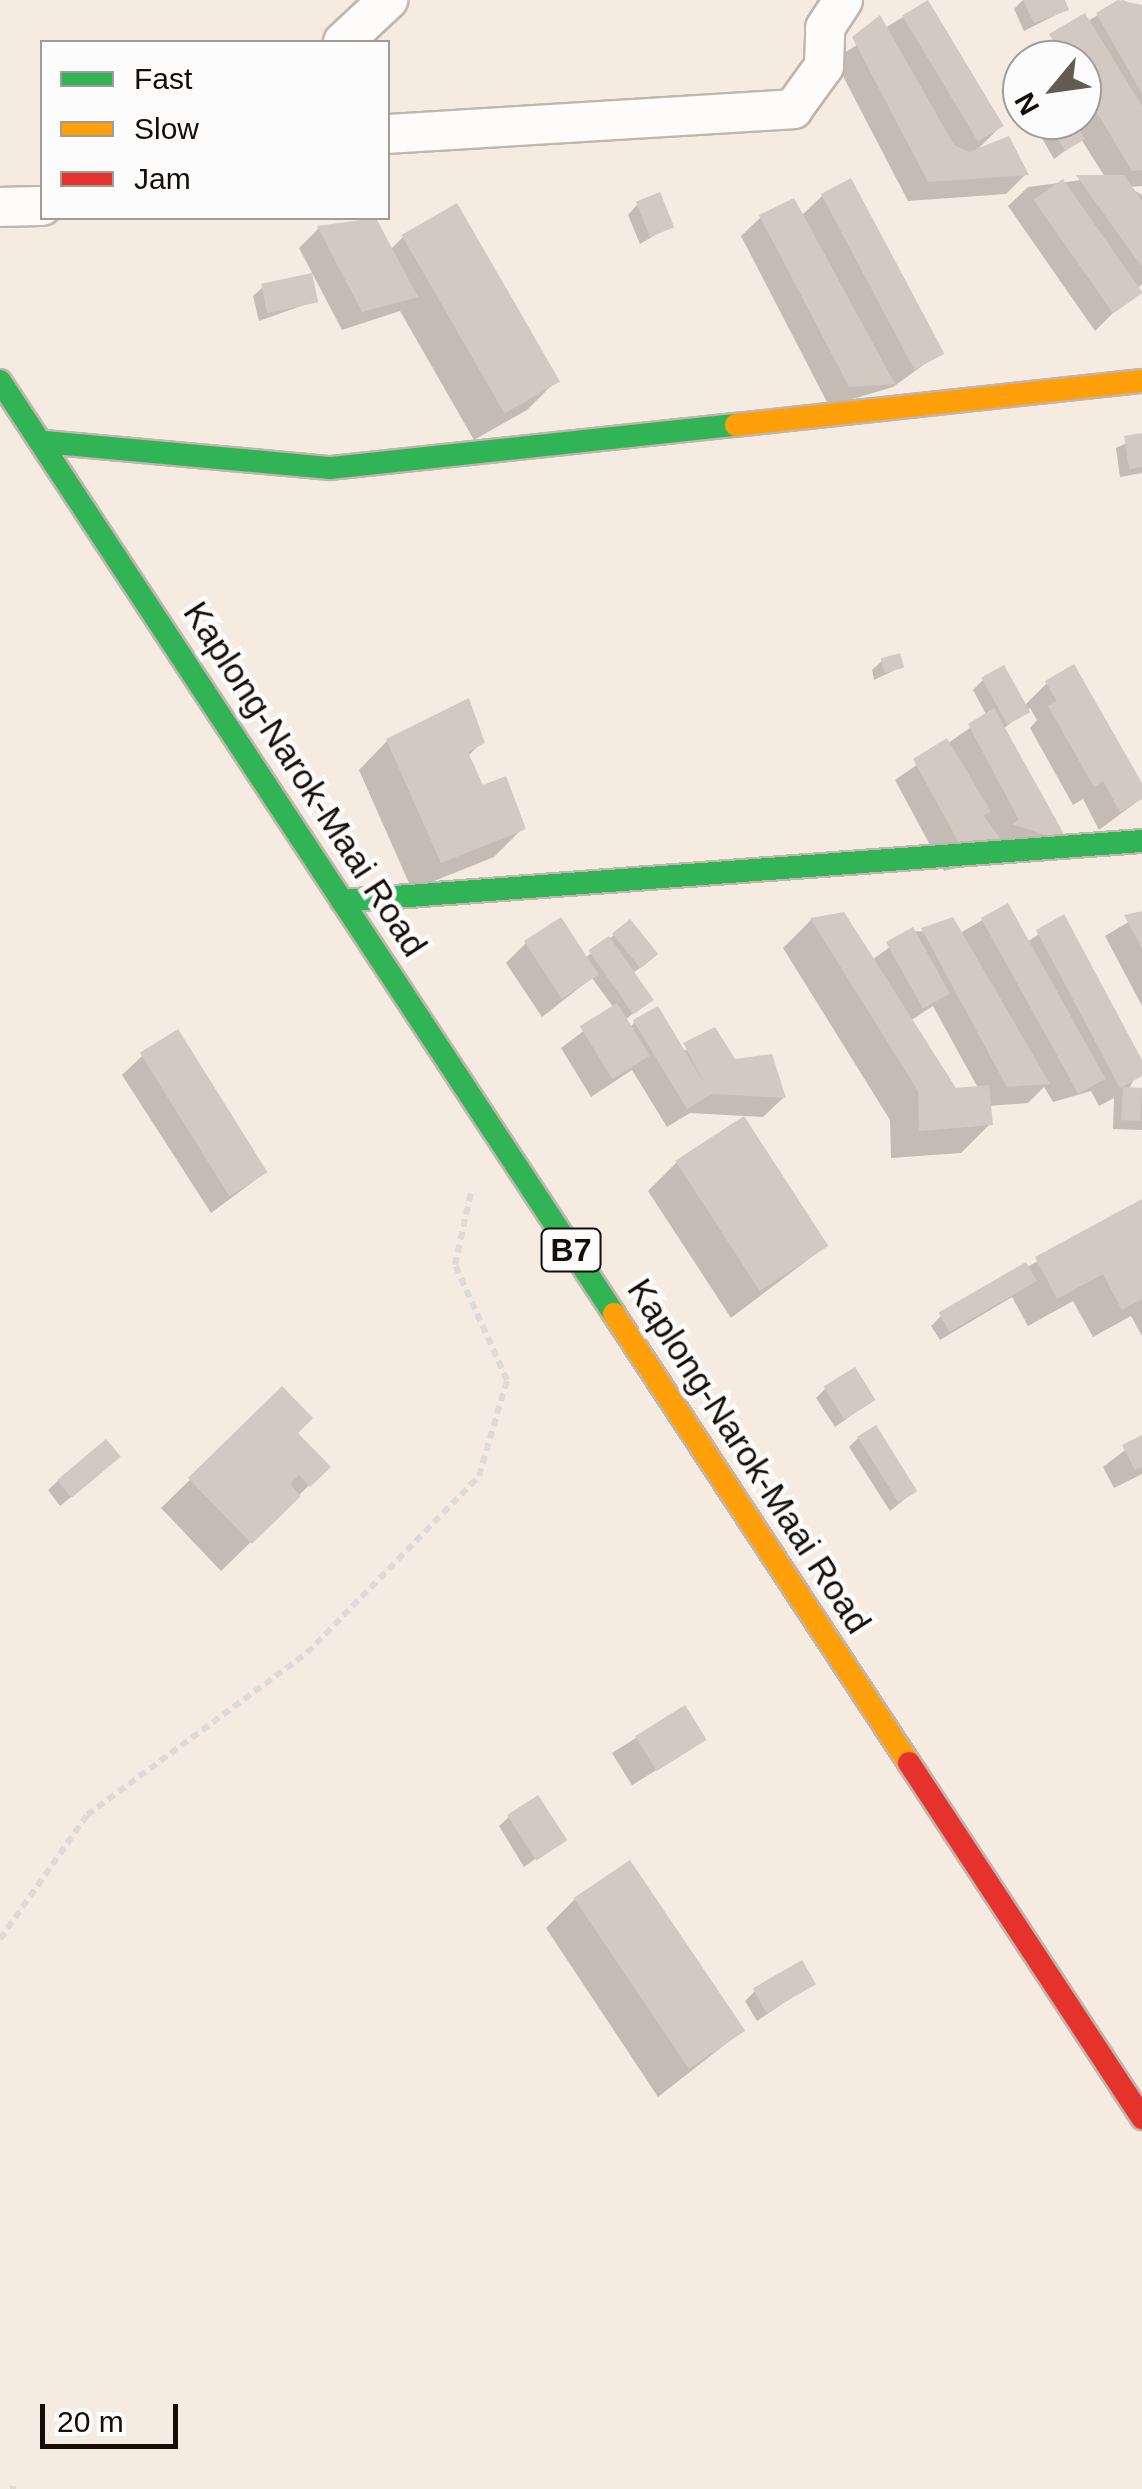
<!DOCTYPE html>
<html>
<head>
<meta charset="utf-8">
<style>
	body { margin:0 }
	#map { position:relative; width:1142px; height:2489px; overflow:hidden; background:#f6ebe1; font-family:Arial,sans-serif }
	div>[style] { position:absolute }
	.shadow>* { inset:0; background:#0003; transform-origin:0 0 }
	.building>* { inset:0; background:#d4c9c2; transform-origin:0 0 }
	.path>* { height:6px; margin-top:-3px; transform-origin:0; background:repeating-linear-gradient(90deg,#dddad7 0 8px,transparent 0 13px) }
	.roads { filter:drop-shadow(2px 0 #c0b6ae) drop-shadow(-2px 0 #c0b6ae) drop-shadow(0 2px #c0b6ae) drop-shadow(0 -2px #c0b6ae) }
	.street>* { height:38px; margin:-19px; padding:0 19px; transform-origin:19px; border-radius:19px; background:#fefcfa }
	.fast>* { height:22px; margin:-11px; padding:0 11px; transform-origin:11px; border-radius:11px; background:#30b455 }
	.slow>* { height:22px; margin:-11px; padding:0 11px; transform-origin:11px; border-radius:11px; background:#ff9f0a }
	.jam>* { height:22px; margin:-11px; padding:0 11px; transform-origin:11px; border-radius:11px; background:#e5322d }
	span { translate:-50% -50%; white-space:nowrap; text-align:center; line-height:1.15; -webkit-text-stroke:9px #fcfcfc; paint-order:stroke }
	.shield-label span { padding:2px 8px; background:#fcfcfc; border:2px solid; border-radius:8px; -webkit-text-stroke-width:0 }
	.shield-label { font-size:32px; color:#160d06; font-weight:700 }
	.street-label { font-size:35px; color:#160d06 }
	.legend { position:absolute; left:40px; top:40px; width:350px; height:180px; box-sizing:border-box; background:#fcfcfc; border:2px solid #a09c9a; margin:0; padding:12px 18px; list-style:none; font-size:30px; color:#160d06 }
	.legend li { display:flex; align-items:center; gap:20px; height:50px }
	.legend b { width:50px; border:2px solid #a09c9a }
	.north { position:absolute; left:1002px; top:40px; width:100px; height:100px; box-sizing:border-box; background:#fcfcfc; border:2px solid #a09c9a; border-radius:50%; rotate:241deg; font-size:28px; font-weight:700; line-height:40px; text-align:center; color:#160d06 }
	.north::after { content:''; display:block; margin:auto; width:35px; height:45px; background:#645b53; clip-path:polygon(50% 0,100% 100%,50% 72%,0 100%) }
	.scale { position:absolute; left:40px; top:2404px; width:138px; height:45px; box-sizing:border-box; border:5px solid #160d06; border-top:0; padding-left:12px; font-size:30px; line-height:35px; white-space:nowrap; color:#160d06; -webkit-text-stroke:8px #fcfcfc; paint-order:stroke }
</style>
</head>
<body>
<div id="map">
	<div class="shadow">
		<div style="clip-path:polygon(1023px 0,1063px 0,1066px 10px,1024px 31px,1014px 9px)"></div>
		<div style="clip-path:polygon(1123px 0,1142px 10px,1142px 186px,1129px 187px,1142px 195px,1142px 284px,1095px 331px,1008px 206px,1028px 187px,1105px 177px,1081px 139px,1054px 159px,1036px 128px,1082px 120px,1082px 60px,1031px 55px)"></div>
		<div style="clip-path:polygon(903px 17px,1001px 126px,973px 154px,1026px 174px,1006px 194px,908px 201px,834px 59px)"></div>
		<div style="clip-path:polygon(822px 196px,940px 353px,893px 387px,829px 406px,741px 236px,761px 217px,801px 216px)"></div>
		<div style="clip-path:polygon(637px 205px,671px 226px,640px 244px,628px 215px)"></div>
		<div style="clip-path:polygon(373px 218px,390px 250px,403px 237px,556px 381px,527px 410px,474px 440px,400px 311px,342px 330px,299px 248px,318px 229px)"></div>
		<div style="clip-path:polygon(263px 287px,315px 301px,259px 321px,253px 296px)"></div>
		<div style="clip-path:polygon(1142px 436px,1142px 473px,1120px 477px,1116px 448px)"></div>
		<div style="clip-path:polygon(882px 661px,901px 667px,874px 680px,872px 670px)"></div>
		<div style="clip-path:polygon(983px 680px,1024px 706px,1047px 683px,1142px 798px,1099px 830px,1083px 799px,1073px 805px,1030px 728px,1037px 720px,1030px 708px,1003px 729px,1066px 843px,944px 871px,895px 780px,987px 716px,973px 690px)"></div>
		<div style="clip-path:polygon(387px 741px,482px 742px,467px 757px,482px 788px,523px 828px,494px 857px,412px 890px,359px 770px)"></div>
		<div style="clip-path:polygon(evenodd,1007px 906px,1027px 942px,1063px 918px,1142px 1066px,1128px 1090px,1142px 1090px,1142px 1130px,1113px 1129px,1114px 1098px,1099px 1106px,1091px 1091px,1053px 1102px,1044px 1087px,1028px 1103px,988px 1106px,990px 1124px,961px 1153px,891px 1158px,890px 1120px,783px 948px,811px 920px,872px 960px,912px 931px,960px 933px,1007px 906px,933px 1006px,978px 1088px,954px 1090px,910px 1021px,933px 1006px)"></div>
		<div style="clip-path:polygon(1142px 914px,1142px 1006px,1105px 936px)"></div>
		<div style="clip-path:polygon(614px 935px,645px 964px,633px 973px,651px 999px,625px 1020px,629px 1028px,635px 1022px,681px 1049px,734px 1062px,783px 1098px,763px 1117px,690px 1113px,667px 1127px,632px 1070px,591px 1097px,561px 1048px,614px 1008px,592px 978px,542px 1017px,506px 963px,526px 943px,585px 958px)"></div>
		<div style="clip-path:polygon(142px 1056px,266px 1172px,211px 1213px,122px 1075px)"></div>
		<div style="clip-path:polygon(677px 1162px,826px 1246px,731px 1318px,648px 1191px)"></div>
		<div style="clip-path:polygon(1142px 1202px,1142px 1336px,1131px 1316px,1093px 1337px,1073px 1301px,1028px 1326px,1012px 1297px,940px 1340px,931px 1326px,941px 1316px)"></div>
		<div style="clip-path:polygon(826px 1388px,873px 1400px,835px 1427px,816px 1398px)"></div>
		<div style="clip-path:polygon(282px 1390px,295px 1433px,328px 1467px,221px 1571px,161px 1508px)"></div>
		<div style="clip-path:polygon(1142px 1437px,1142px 1474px,1114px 1488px,1103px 1467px)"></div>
		<div style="clip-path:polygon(858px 1438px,915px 1491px,890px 1511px,849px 1447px)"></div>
		<div style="clip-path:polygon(109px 1466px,60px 1506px,48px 1490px,58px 1481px)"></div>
		<div style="left:684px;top:1708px;width:38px;height:85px;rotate:58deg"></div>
		<div style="clip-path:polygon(509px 1817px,564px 1839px,524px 1867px,499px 1826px)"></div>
		<div style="clip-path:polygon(575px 1899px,741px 2032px,658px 2097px,546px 1928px)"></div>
		<div style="clip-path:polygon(813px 1983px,757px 2021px,745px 2001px,754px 1992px)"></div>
	</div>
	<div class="building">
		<div style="left:928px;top:0;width:147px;height:30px;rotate:59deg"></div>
		<div style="clip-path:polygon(1023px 0,1065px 0,1069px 10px,1034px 23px)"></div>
		<div style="clip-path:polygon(1118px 0,1142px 5px,1142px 94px,1096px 13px)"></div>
		<div style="clip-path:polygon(1085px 13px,1142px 106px,1142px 170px,1132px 171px,1082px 88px,1082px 60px,1065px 60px,1049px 34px)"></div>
		<div style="clip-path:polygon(880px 15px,954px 145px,969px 152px,1009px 136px,1029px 175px,928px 182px,852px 37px)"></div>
		<div style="clip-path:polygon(1046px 120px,1073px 120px,1085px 139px,1065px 151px)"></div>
		<div style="clip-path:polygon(1076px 175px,1124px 175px,1142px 201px,1142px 267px)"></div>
		<div style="left:851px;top:178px;width:199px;height:34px;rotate:62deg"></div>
		<div style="left:1063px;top:179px;width:139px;height:36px;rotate:55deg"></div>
		<div style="left:660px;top:192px;width:38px;height:26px;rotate:68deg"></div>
		<div style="clip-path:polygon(794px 198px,895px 384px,849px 387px,759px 215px)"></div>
		<div style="left:457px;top:203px;width:206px;height:64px;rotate:60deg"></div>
		<div style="clip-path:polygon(376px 218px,418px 297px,362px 312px,317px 226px)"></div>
		<div style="left:312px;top:273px;width:30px;height:52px;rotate:78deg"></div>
		<div style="clip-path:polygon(1142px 433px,1142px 467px,1129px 469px,1124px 436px)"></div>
		<div style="left:900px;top:653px;width:15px;height:20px;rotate:74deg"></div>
		<div style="clip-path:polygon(1074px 664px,1142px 783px,1142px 799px,1120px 812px,1103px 781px,1094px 787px,1048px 706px,1057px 701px,1045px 681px)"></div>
		<div style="left:1004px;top:665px;width:54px;height:26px;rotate:61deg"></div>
		<div style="clip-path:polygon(469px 698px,485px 743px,468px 752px,483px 785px,506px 776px,526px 829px,441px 863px,386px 739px)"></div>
		<div style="clip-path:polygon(994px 708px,1069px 843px,1012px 824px,1019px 820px,968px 724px)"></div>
		<div style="clip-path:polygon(947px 738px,991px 812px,983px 815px,1005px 845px,964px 852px,913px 759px)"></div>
		<div style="left:1008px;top:903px;width:201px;height:31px;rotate:61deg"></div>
		<div style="clip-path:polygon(1142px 911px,1142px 949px,1124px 915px)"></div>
		<div style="clip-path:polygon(844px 912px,956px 1088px,989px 1085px,993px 1125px,919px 1131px,918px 1091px,810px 918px)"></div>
		<div style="clip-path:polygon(1064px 914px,1142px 1060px,1142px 1076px,1120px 1088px,1036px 930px)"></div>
		<div style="left:561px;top:917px;width:69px;height:44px;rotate:57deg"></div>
		<div style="clip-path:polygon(953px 917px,1050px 1084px,1007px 1087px,921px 928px)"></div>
		<div style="left:630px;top:919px;width:45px;height:23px;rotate:51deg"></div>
		<div style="left:913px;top:927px;width:76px;height:31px;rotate:61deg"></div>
		<div style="left:609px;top:936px;width:78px;height:25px;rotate:55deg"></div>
		<div style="left:617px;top:1003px;width:62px;height:44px;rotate:58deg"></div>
		<div style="clip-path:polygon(658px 1006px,706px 1086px,683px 1043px,715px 1027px,735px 1059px,772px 1054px,786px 1098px,712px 1094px,687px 1109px,633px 1020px)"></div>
		<div style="left:178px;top:1029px;width:169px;height:45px;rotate:58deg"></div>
		<div style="left:1123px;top:1087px;width:19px;height:33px;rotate:3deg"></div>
		<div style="left:744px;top:1116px;width:155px;height:82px;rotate:57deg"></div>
		<div style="clip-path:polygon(1142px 1199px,1142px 1299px,1122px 1310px,1103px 1274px,1057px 1299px,1035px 1257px)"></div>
		<div style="left:1026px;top:1262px;width:22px;height:101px;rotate:60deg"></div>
		<div style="left:855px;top:1367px;width:39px;height:37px;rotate:58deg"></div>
		<div style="clip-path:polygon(282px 1386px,313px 1418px,298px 1433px,331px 1467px,310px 1487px,299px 1475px,290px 1484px,301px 1496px,252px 1544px,188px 1478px)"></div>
		<div style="left:876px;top:1425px;width:78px;height:22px;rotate:58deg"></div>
		<div style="clip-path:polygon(1142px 1435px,1142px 1467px,1135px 1470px,1122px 1445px)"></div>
		<div style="left:106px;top:1439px;width:23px;height:64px;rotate:50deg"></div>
		<div style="left:685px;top:1705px;width:41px;height:59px;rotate:58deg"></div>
		<div style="left:538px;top:1795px;width:54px;height:37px;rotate:57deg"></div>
		<div style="left:630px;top:1860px;width:206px;height:68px;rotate:56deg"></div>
		<div style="left:802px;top:1960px;width:28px;height:57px;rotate:60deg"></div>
	</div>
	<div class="path">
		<div style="left:0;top:1939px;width:151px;rotate:-54.9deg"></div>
		<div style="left:87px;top:1815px;width:273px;rotate:-36.4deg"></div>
		<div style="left:307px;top:1653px;width:247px;rotate:-45.8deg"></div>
		<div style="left:479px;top:1476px;width:100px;rotate:-73.7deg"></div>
		<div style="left:507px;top:1380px;width:126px;rotate:-114.3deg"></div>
		<div style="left:455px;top:1265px;width:75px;rotate:-77.6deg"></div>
		<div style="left:10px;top:2489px;width:6px"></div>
	</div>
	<div class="roads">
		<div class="street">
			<div style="left:343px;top:42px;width:62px;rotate:-43deg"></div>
			<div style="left:388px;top:134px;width:406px;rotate:-3.5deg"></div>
			<div style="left:793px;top:109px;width:53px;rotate:-54.2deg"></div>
			<div style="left:824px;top:66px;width:38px;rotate:-88deg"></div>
			<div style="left:825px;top:28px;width:33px;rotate:-57deg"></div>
			<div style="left:0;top:207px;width:42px;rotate:-1.4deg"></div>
		</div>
		<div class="fast">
			<div style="left:0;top:381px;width:1117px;rotate:56.65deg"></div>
			<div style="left:44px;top:442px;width:288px;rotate:5.2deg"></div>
			<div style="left:331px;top:468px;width:407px;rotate:-6.1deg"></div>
			<div style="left:342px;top:901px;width:802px;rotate:-4.29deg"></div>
		</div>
		<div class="slow">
			<div style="left:736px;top:425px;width:408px;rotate:-6.2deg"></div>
			<div style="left:614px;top:1314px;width:537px;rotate:56.69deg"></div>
		</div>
		<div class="jam">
			<div style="left:909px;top:1763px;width:425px;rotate:56.7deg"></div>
		</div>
	</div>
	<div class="shield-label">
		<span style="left:571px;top:1250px">B7</span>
	</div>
	<div class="street-label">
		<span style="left:305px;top:779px;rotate:57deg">Kaplong-Narok-Maai Road</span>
		<span style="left:749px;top:1456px;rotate:57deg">Kaplong-Narok-Maai Road</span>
	</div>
	<ul class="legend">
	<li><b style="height:12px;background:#30b455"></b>Fast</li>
	<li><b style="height:12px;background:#ff9f0a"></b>Slow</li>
	<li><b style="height:12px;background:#e5322d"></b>Jam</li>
	</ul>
	<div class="north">N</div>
	<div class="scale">20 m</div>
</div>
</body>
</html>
